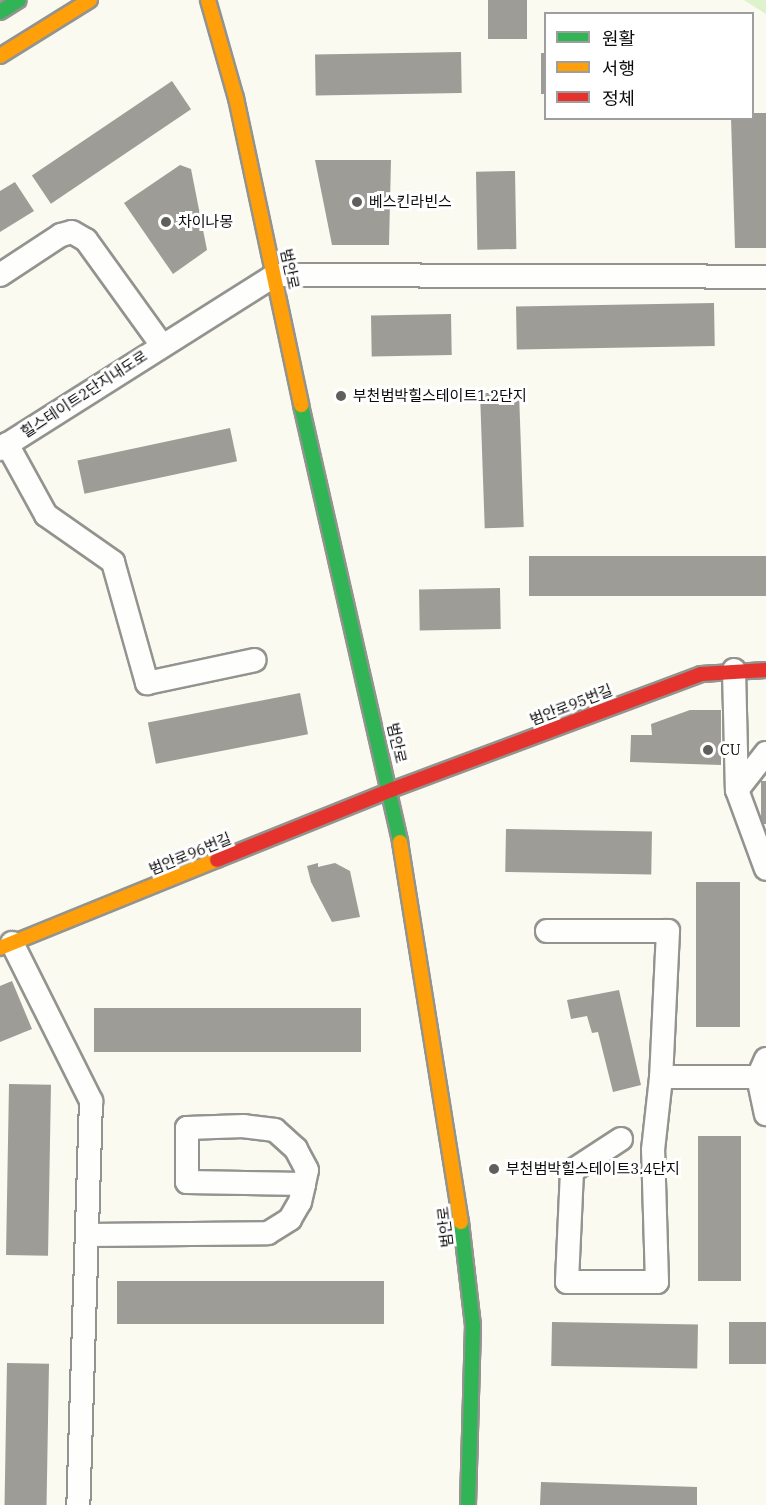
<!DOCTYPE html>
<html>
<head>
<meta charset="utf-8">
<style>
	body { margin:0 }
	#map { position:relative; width:766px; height:1505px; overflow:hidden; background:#fafaf0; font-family:"IBM Plex Serif","Noto Sans KR",serif }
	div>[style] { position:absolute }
	.green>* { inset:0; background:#def2ce }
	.building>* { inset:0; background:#9d9c96; transform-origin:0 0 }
	.roads { filter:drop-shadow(2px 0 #93938f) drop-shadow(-2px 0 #93938f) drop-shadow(0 2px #93938f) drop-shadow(0 -2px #93938f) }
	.street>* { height:22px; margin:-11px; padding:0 11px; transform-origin:11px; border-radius:11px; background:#fefefd }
	.fast>* { height:14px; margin:-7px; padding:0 7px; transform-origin:7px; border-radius:7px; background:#30b455 }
	.slow>* { height:14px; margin:-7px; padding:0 7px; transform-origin:7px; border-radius:7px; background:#ff9f0a }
	.jam>* { height:14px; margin:-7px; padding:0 7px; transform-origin:7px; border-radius:7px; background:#e5322d }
	.dots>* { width:16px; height:16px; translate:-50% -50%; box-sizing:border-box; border:3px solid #fff; border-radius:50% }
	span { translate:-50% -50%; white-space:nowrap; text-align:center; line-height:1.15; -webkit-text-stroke:6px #fff; paint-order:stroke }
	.poi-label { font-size:15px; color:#0c0c0c }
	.left { translate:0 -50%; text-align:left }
	.street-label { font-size:15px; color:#0c0c0c }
	.legend { position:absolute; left:544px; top:12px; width:210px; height:108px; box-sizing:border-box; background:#fff; border:2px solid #9e9e9e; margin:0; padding:8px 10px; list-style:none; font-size:18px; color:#0c0c0c }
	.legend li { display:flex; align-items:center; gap:12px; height:30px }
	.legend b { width:30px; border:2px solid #9e9e9e }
</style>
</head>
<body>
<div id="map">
	<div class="green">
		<div style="clip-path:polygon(744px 0,766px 0,766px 14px)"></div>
	</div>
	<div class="building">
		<div style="left:488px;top:0;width:39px;height:39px"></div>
		<div style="left:461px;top:52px;width:41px;height:146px;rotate:89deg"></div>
		<div style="left:541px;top:53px;width:5px;height:41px"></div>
		<div style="left:172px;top:81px;width:34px;height:169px;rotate:56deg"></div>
		<div style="clip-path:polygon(752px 113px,766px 113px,766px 248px,735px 248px,731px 118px,752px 118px)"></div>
		<div style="clip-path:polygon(315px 160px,391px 160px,389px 245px,332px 245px)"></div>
		<div style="clip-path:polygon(180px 165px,191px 169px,207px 250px,173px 274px,124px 203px)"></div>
		<div style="left:515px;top:171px;width:78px;height:39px;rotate:89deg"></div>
		<div style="clip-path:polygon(15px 182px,34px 211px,0 232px,0 191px)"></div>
		<div style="left:714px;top:303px;width:43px;height:198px;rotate:89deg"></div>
		<div style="left:451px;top:314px;width:41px;height:80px;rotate:89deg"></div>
		<div style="left:519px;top:392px;width:135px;height:39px;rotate:88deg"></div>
		<div style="left:230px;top:428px;width:34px;height:156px;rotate:78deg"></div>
		<div style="left:766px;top:556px;width:40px;height:237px;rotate:90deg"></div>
		<div style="left:500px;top:588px;width:41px;height:81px;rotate:89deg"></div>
		<div style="left:300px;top:693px;width:42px;height:155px;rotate:79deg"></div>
		<div style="clip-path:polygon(690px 710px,721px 710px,721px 765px,630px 762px,631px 735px,652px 735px,651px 724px)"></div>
		<div style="left:761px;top:781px;width:5px;height:43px"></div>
		<div style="left:506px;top:829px;width:146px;height:43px;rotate:1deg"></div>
		<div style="clip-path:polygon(318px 863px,318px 867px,335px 863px,350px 871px,360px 917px,332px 922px,311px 882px,307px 866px)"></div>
		<div style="left:696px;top:882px;width:44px;height:145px"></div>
		<div style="clip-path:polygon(12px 981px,32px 1029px,0 1042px,0 986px)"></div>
		<div style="clip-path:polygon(619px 990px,641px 1085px,613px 1092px,598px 1032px,592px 1033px,587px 1016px,571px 1019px,567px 1000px)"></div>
		<div style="left:94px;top:1008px;width:267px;height:44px"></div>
		<div style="left:9px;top:1084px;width:42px;height:171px;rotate:1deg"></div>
		<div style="left:698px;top:1136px;width:43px;height:145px"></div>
		<div style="left:117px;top:1281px;width:267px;height:43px"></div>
		<div style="left:552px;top:1322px;width:146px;height:44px;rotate:1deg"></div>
		<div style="left:729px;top:1322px;width:37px;height:42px"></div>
		<div style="left:7px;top:1363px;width:42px;height:142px;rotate:1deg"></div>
		<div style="clip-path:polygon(541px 1482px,697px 1487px,697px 1505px,540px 1505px)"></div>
	</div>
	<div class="roads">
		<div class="street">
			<div style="left:0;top:275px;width:73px;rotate:-33.3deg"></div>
			<div style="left:61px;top:235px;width:11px;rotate:-15deg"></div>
			<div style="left:72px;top:232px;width:16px;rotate:30deg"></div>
			<div style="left:86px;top:240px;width:128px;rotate:54.2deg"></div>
			<div style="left:7px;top:444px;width:81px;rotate:61.2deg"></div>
			<div style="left:46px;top:515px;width:82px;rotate:35deg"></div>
			<div style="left:113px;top:562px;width:126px;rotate:74.3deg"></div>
			<div style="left:147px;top:683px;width:110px;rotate:-12deg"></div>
			<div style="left:0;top:449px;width:325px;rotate:-32.3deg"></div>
			<div style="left:275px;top:275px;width:491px;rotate:0.2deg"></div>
			<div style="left:734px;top:670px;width:120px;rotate:88.6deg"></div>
			<div style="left:737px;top:790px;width:84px;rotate:69.8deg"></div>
			<div style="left:737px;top:790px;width:47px;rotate:-51.9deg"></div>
			<div style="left:547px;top:931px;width:121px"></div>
			<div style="left:668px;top:931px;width:146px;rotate:92.7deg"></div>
			<div style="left:661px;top:1077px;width:97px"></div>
			<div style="left:12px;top:943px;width:177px;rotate:63.4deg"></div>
			<div style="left:91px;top:1101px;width:404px;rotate:91.8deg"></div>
			<div style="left:766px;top:1059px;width:20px;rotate:114deg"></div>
			<div style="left:758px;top:1077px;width:38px;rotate:78deg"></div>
			<div style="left:621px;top:1139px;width:59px;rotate:146.9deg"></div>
			<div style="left:572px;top:1171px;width:111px;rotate:92.6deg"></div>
			<div style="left:567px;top:1282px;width:90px"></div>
			<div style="left:657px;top:1282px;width:132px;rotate:-91.7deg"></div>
			<div style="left:653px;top:1150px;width:73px;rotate:-83.7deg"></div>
			<div style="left:89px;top:1235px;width:179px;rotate:-0.6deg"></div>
			<div style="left:268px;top:1233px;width:26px;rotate:-32deg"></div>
			<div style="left:290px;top:1219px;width:20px;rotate:-60deg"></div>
			<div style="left:300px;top:1202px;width:18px;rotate:-77deg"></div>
			<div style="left:304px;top:1184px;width:14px;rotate:-78deg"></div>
			<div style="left:307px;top:1170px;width:24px;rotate:-118deg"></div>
			<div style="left:296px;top:1149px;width:28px;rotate:-138deg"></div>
			<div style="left:275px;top:1130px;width:31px;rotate:-173deg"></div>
			<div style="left:244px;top:1126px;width:57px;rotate:178deg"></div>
			<div style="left:187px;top:1128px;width:54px;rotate:90deg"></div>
			<div style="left:187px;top:1182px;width:117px;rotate:1deg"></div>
		</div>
		<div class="fast">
			<div style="left:0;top:12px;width:22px;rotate:-32deg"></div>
			<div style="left:301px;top:405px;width:448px;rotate:77.2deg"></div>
			<div style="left:461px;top:1222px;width:104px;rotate:83.4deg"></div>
			<div style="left:473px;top:1325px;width:180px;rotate:91.6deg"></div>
		</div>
		<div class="slow">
			<div style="left:208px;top:0;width:102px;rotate:74.1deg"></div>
			<div style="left:236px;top:98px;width:314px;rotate:78deg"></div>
			<div style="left:0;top:56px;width:106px;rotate:-31.9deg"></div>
			<div style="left:400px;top:842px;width:385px;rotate:80.9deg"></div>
			<div style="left:0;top:948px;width:234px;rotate:-22.1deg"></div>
		</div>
		<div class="jam">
			<div style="left:217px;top:860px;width:188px;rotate:-21.9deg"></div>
			<div style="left:391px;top:790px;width:331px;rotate:-20.5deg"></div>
			<div style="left:701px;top:674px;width:65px;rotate:-3.5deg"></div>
		</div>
	</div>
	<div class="dots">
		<div style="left:357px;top:202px;background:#5f5f5c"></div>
		<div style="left:166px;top:222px;background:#5f5f5c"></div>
		<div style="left:341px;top:396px;background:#5f5f5c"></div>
		<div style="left:708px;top:750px;background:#5f5f5c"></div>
		<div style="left:494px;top:1169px;background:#5f5f5c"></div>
	</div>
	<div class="poi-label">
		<span class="left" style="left:369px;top:202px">베스킨라빈스</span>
		<span class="left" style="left:178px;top:222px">차이나몽</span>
		<span class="left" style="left:353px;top:396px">부천범박힐스테이트1.2단지</span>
		<span class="left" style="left:720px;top:750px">CU</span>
		<span class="left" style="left:506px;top:1169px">부천범박힐스테이트3.4단지</span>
	</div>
	<div class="street-label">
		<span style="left:290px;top:269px;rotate:78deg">범안로</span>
		<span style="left:84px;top:394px;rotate:-33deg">힐스테이트2단지내도로</span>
		<span style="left:571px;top:705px;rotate:-21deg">범안로95번길</span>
		<span style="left:397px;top:743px;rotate:77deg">범안로</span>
		<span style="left:190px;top:854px;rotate:-22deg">범안로96번길</span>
		<span style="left:445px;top:1227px;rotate:-97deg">범안로</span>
	</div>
	<ul class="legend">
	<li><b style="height:8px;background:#30b455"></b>원활</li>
	<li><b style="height:8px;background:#ff9f0a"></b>서행</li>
	<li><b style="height:8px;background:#e5322d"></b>정체</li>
	</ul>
</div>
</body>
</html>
